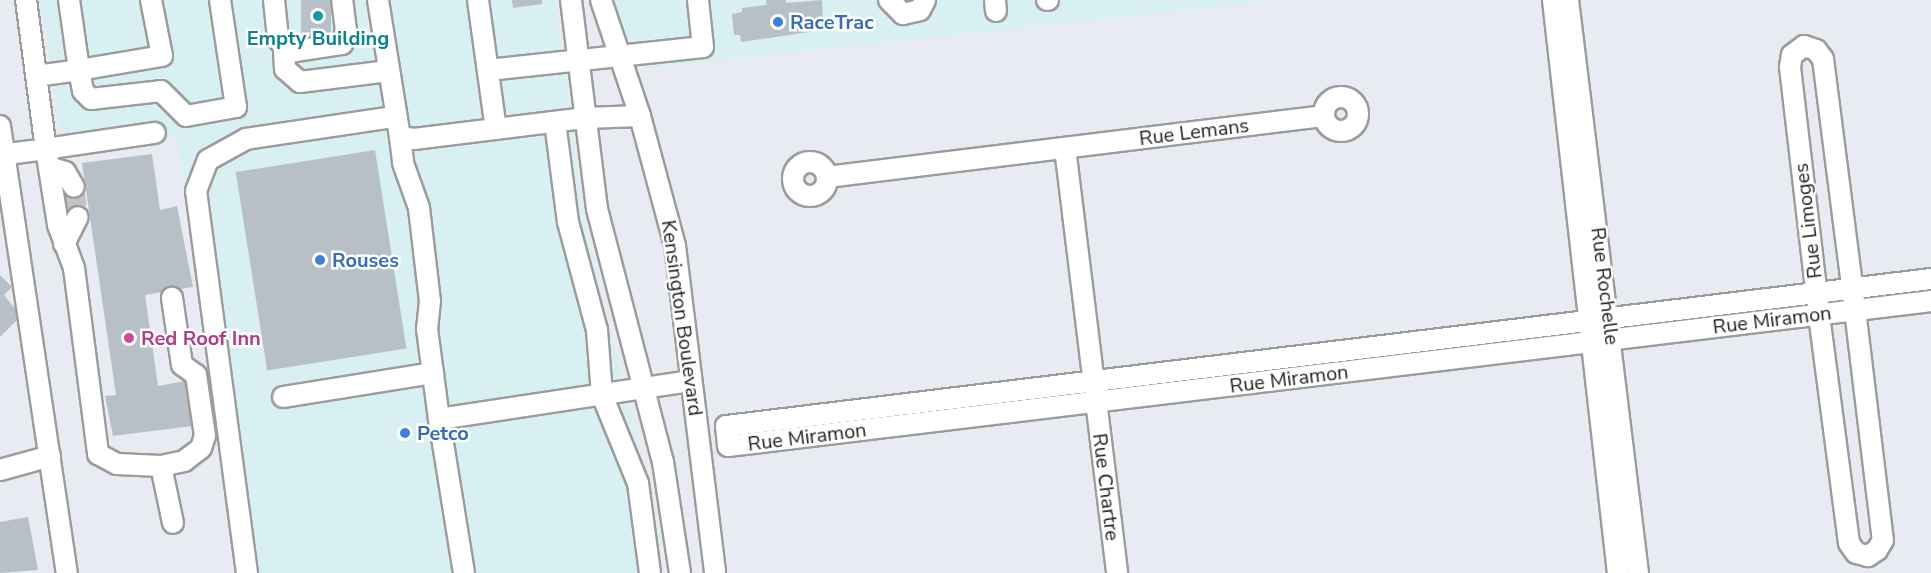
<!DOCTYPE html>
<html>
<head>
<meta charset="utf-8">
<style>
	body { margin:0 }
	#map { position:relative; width:1931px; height:573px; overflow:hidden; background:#e8ebf2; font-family:"Nunito Sans",sans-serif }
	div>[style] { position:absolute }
	.commercial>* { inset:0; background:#d8f0f2 }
	.building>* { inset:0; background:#b7c0c7; transform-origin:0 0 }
	.minor-tunnel>* { height:20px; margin-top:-10px; transform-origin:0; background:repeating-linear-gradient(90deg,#c0c3c8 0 20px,transparent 0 30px) }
	.roads { filter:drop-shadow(2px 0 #9c9c9c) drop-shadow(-2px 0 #9c9c9c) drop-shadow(0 2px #9c9c9c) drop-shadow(0 -2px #9c9c9c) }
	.minor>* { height:20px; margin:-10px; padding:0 10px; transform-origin:10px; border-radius:10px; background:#fff }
	.minor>.ring { margin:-10px; padding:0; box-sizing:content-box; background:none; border:20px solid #fff; border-radius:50% }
	.dots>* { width:16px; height:16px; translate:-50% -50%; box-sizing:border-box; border:3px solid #fff; border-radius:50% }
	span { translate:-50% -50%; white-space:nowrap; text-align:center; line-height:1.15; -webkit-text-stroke:5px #fff; paint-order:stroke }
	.shop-label { font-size:20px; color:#366cbe; font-weight:700 }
	.left { translate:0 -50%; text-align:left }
	.culture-label { font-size:20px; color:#0d838f; font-weight:700 }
	.street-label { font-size:20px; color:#222 }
	.hotel-label { font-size:20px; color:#b23c85; font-weight:700 }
</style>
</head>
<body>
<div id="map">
	<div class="commercial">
		<div style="clip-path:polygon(41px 0,555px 0,585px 229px,658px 526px,663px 573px,240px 573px,177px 135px,64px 150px)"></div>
		<div style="clip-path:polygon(609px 0,1280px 0,647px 68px,614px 18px)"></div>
	</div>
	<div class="building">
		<div style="left:301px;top:0;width:30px;height:36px"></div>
		<div style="clip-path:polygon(512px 0,542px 0,542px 4px,513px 8px)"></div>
		<div style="clip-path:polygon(766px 0,786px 0,786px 3px,822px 0,823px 30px,741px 42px,740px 35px,734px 35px,732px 14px,742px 12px,742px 8px,767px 5px)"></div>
		<div style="left:375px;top:150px;width:201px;height:141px;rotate:81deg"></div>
		<div style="clip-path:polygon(152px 154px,160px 210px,177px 206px,193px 287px,145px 295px,158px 386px,185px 381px,192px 426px,113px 436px,105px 396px,116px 395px,82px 163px)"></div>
		<div style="clip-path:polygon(0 275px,12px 287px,4px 295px,21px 316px,0 337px)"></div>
		<div style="clip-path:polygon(28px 517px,38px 570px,0 573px,0 522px)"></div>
	</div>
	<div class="minor-tunnel">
		<div style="left:74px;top:187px;width:30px;rotate:82deg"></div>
	</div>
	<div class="roads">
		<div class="minor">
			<div style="left:26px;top:0;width:150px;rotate:82.4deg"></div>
			<div style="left:46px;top:149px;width:110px;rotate:-8.4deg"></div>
			<div style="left:151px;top:0;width:57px;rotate:78.9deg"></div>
			<div style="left:162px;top:56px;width:84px;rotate:170.4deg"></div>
			<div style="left:79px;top:70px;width:21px;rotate:79deg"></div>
			<div style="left:83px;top:91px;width:11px;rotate:45deg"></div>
			<div style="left:91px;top:99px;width:70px;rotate:-6.5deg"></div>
			<div style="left:161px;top:91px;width:35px;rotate:45deg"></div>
			<div style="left:186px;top:116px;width:51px;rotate:-10.2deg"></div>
			<div style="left:236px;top:107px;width:108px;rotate:-98.5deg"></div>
			<div style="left:274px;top:0;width:39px;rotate:84deg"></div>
			<div style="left:278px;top:39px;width:17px;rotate:50deg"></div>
			<div style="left:289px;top:52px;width:54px;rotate:-8.6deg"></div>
			<div style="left:342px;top:44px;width:14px;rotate:-73deg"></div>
			<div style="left:346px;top:31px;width:31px;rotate:-97deg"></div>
			<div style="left:378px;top:0;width:139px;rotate:80.9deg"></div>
			<div style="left:400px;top:137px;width:14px;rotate:8deg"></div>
			<div style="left:414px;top:139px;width:173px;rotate:-7deg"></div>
			<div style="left:586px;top:118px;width:54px;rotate:-2.1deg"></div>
			<div style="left:478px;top:0;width:130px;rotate:82.1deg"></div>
			<div style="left:571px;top:0;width:211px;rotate:82.9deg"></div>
			<div style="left:597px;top:209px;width:261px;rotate:75.4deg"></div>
			<div style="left:663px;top:462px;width:112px;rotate:81.3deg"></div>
			<div style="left:601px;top:0;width:122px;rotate:71.4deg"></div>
			<div style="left:640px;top:116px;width:135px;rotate:74.9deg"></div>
			<div style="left:675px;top:246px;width:329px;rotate:83deg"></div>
			<div style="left:889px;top:0;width:20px;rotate:45deg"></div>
			<div style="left:903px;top:14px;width:17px;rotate:-13deg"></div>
			<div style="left:920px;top:10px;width:11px;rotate:-63deg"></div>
			<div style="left:995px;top:0;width:11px;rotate:85deg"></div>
			<div style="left:1047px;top:0;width:1px"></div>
			<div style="left:1553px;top:0;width:577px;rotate:83.53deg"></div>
			<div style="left:1568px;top:0;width:577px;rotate:83.04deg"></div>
			<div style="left:1804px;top:46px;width:13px;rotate:18deg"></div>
			<div style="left:1816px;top:50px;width:11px;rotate:52deg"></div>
			<div style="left:1823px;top:59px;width:253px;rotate:82.7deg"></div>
			<div style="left:1855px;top:310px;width:232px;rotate:83.1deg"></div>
			<div style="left:1883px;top:540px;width:12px;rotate:121deg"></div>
			<div style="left:1877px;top:550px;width:11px;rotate:146deg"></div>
			<div style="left:1868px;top:556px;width:12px;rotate:-166deg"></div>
			<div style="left:1856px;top:553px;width:12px;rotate:-125deg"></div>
			<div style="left:1849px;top:543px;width:231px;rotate:-97.5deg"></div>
			<div style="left:1819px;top:314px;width:249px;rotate:-96.7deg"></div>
			<div style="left:1790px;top:67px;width:12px;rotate:-81deg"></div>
			<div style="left:1792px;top:55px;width:15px;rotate:-37deg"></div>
			<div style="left:284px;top:50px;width:19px;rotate:87deg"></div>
			<div style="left:285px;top:69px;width:20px;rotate:41deg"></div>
			<div style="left:300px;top:82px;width:89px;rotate:-7.1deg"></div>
			<div style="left:488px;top:70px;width:216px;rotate:-6.1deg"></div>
			<div style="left:703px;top:47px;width:47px;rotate:-96.1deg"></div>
			<div style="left:36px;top:76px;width:43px;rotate:-7.9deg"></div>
			<div style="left:79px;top:70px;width:71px;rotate:-98.1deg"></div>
			<div class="ring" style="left:1324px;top:97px;width:14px;height:14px"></div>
			<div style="left:555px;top:122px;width:101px;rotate:82.6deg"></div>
			<div style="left:568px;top:222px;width:112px;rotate:75deg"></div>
			<div style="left:597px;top:330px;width:65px;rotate:85.6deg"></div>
			<div style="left:602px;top:395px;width:95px;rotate:67.8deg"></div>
			<div style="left:638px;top:483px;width:91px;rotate:82.4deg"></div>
			<div style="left:0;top:126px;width:452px;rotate:81.5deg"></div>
			<div style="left:400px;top:137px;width:26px;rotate:83deg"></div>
			<div style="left:403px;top:163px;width:48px;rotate:70.4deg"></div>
			<div style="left:419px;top:208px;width:94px;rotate:83.3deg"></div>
			<div style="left:430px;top:301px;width:28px;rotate:96deg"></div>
			<div style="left:427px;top:329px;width:91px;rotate:82.4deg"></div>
			<div style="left:1065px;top:148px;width:428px;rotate:83deg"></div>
			<div style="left:0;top:155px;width:46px;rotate:-7.4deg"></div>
			<div style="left:46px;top:149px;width:77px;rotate:81deg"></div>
			<div style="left:58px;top:225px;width:46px;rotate:69.6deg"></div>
			<div style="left:74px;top:268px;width:188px;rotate:82.6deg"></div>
			<div style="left:98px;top:454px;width:21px;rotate:28deg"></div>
			<div style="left:117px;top:464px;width:44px;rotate:2.6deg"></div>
			<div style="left:161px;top:466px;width:24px;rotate:-12deg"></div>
			<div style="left:184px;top:461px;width:21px;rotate:-37deg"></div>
			<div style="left:201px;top:448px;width:13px;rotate:-72deg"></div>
			<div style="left:205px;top:436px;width:62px;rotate:-98.4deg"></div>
			<div style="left:196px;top:375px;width:17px;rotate:-144deg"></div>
			<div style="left:182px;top:365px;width:68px;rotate:-98.5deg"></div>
			<div class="ring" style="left:793px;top:162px;width:14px;height:14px"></div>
			<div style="left:49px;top:167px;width:17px;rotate:17deg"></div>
			<div style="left:65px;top:172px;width:17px;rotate:59deg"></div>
			<div style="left:827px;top:177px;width:500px;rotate:-7deg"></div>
			<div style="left:64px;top:244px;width:30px;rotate:-63deg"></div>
			<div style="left:1931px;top:279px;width:1214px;rotate:173.04deg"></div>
			<div style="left:726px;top:426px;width:20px;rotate:84deg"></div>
			<div style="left:728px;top:446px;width:1212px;rotate:-6.87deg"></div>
			<div style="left:283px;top:397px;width:152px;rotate:-9.1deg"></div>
			<div style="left:161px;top:466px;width:58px;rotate:78.1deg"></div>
			<div style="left:0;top:470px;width:52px;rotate:-15.6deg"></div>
			<div style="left:247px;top:573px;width:385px;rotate:-97.6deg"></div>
			<div style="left:196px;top:191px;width:33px;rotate:-69deg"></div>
			<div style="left:208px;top:160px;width:43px;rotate:-28.9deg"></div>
			<div style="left:246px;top:139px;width:150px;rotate:-8.5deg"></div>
			<div style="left:464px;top:573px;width:156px;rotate:-99.2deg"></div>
			<div style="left:439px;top:419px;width:255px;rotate:-8.6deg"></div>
		</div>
	</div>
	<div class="dots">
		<div style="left:318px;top:16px;background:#0f9aa8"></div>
		<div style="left:778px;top:22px;background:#3f7fe0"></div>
		<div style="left:320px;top:260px;background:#3f7fe0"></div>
		<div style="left:129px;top:338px;background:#d1479c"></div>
		<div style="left:405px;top:433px;background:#3f7fe0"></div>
	</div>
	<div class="shop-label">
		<span class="left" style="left:790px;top:22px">RaceTrac</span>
		<span class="left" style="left:332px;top:260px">Rouses</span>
		<span class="left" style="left:417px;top:433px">Petco</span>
	</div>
	<div class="culture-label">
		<span style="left:318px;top:38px">Empty Building</span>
	</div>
	<div class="street-label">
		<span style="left:1194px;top:132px;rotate:-7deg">Rue Lemans</span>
		<span style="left:1808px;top:221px;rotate:-97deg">Rue Limoges</span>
		<span style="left:1605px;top:286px;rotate:83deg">Rue Rochelle</span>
		<span style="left:682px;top:318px;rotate:82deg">Kensington Boulevard</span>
		<span style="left:1772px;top:320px;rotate:-7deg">Rue Miramon</span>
		<span style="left:1289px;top:379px;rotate:-7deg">Rue Miramon</span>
		<span style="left:807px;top:437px;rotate:-7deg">Rue Miramon</span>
		<span style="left:1106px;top:487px;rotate:83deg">Rue Chartre</span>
	</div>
	<div class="hotel-label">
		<span class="left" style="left:141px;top:338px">Red Roof Inn</span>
	</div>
</div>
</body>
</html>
